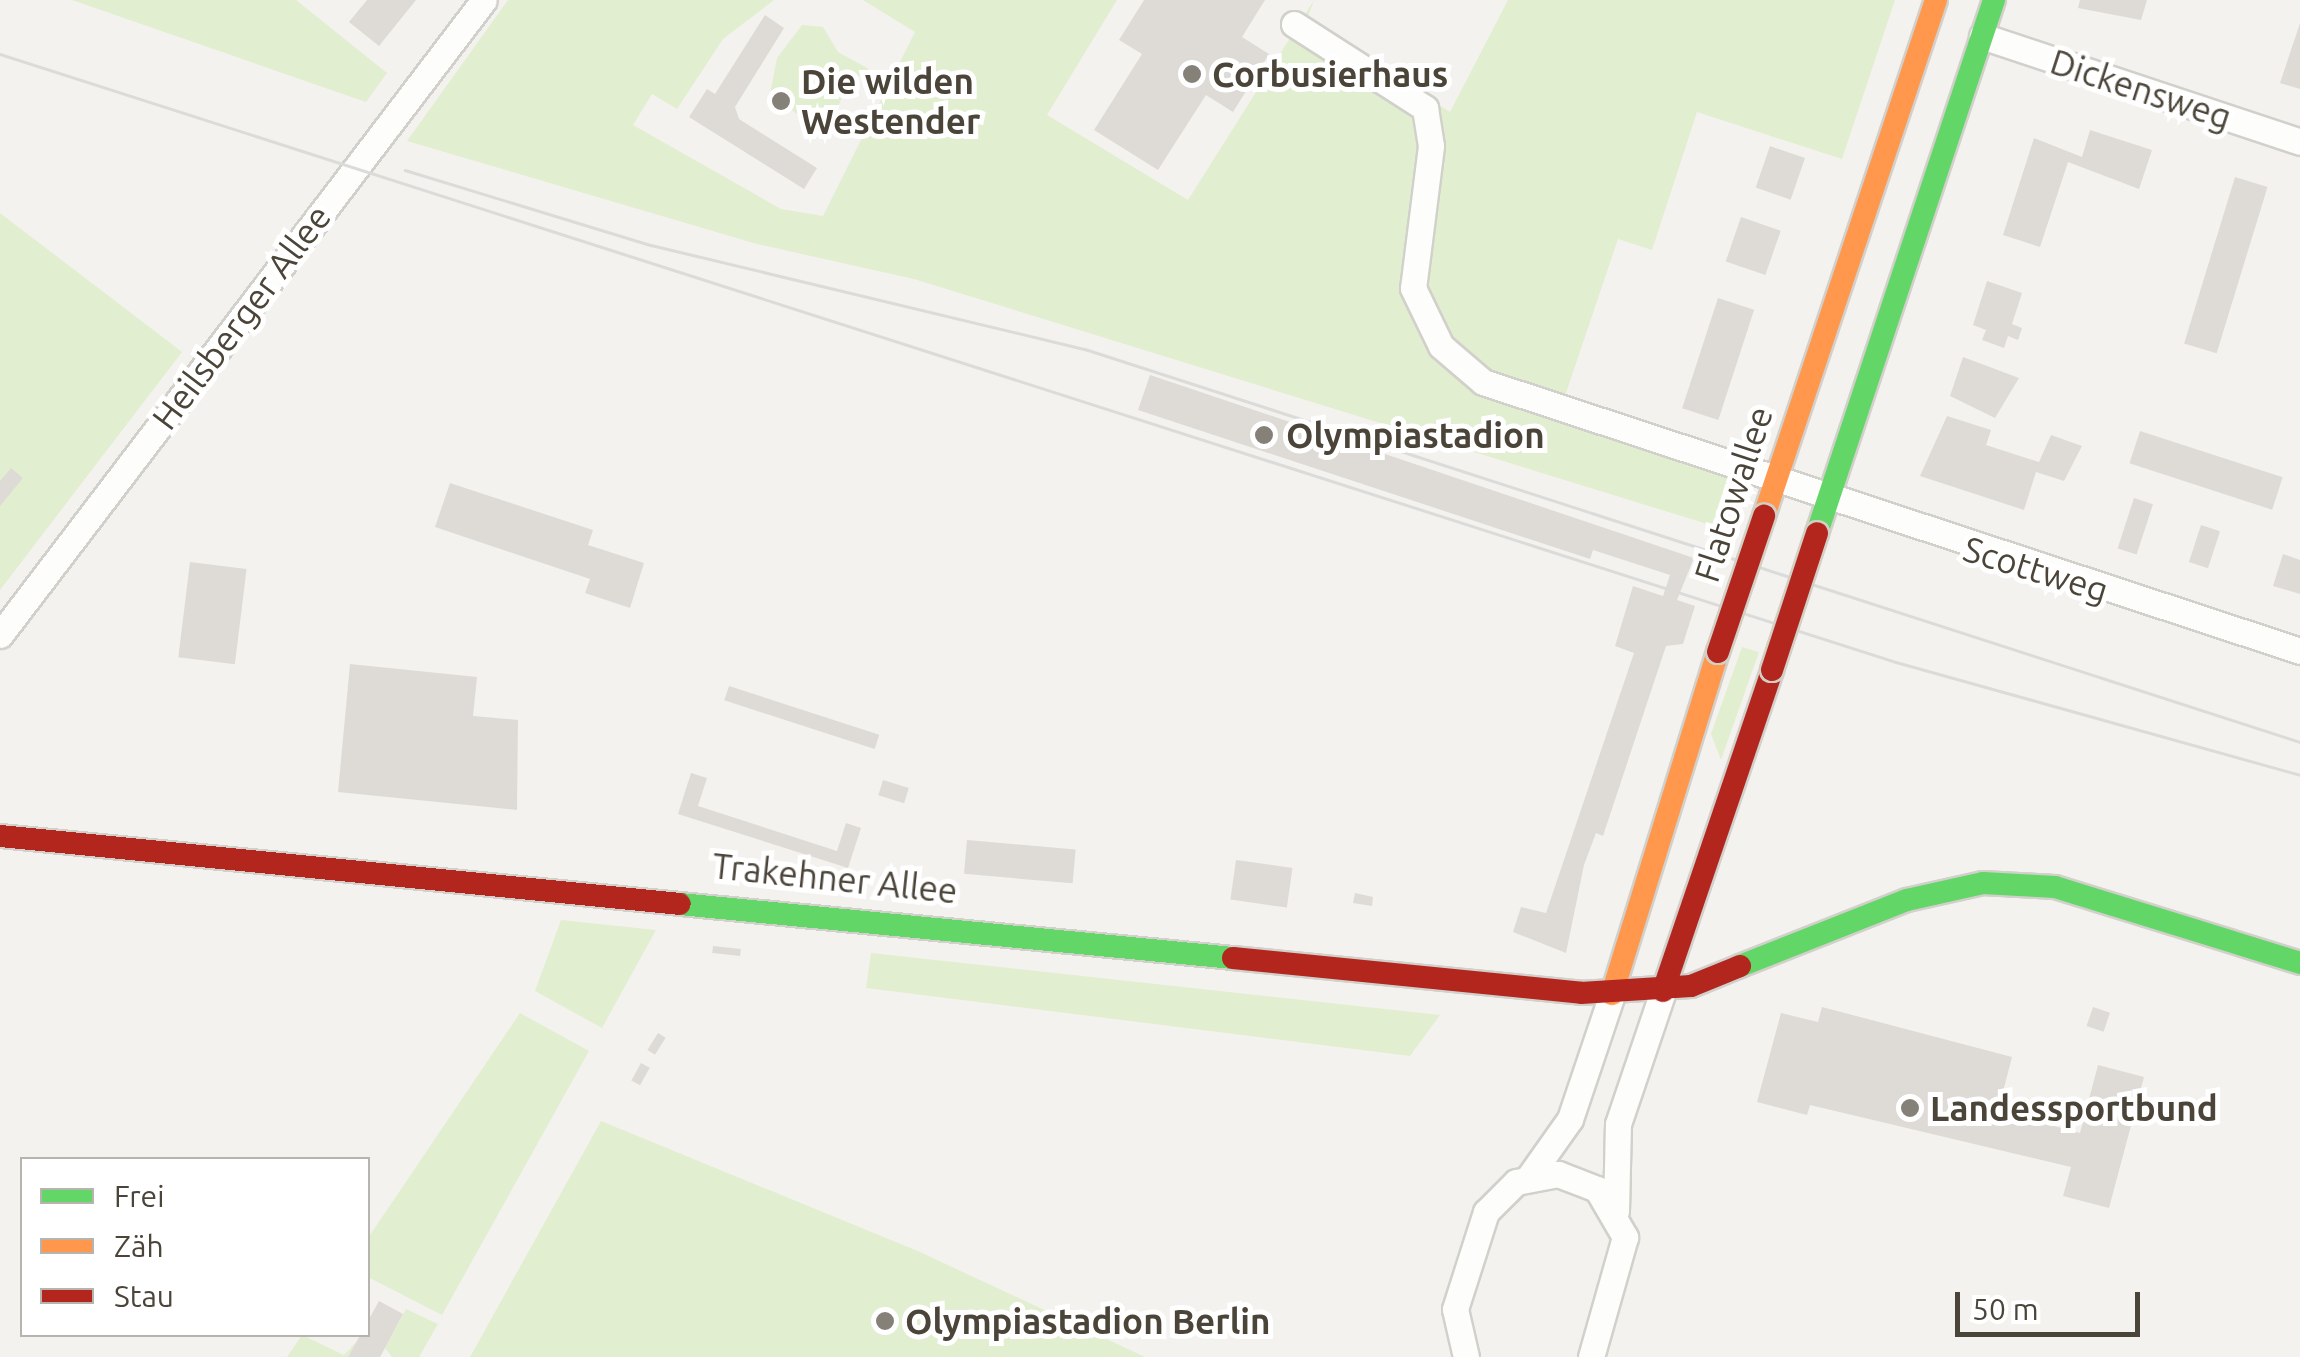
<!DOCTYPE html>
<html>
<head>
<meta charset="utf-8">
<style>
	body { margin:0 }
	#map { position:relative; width:2300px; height:1357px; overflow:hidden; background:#f4f2ee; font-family:Ubuntu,sans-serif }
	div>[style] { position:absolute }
	.green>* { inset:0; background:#e1eecf }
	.building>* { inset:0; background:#dedbd6; transform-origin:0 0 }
	.roads { filter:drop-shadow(2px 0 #d2d0cb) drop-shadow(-2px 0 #d2d0cb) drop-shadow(0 2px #d2d0cb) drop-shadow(0 -2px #d2d0cb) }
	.street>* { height:25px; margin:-12.5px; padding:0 12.5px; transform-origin:12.5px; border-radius:12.5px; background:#fdfdfc }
	.fast>* { height:22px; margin:-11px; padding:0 11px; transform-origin:11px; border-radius:11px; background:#63d668 }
	.slow>* { height:22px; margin:-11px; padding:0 11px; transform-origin:11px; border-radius:11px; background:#ff974d }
	.jam>* { height:22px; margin:-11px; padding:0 11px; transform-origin:11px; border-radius:11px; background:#b3261e }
	.tram>* { height:2.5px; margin:-1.25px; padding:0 1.25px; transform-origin:1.25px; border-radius:1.25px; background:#dbdbda }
	.bridges { filter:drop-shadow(2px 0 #d3cfc5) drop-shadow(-2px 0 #d3cfc5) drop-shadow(0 2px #d3cfc5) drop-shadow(0 -2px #d3cfc5) }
	.jam-bridge>* { height:22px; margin:-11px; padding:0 11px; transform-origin:11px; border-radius:11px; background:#b3261e }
	.dots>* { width:28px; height:28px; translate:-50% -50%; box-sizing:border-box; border:5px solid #fff; border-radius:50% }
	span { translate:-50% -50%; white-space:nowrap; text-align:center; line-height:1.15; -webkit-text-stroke:10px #fff; paint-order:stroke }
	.poi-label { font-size:35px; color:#4b4439; font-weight:700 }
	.left { translate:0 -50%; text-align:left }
	.street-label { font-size:35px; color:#4b4439 }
	.legend { position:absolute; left:20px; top:1157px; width:350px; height:180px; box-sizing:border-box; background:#fff; border:2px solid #b7b4b0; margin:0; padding:12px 18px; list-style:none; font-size:30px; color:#4b4439 }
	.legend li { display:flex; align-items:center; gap:20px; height:50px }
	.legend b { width:50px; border:2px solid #b7b4b0 }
	.scale { position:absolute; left:1955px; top:1292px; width:185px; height:45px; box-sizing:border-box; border:5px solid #4b4439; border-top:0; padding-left:12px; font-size:30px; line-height:35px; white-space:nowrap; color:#4b4439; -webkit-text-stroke:8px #fff; paint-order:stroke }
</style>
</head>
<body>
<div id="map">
	<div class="green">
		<div style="clip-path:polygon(72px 0,296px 0,387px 73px,366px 102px)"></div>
		<div style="clip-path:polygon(508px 0,774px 0,723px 39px,677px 109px,652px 94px,633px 125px,781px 209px,823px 216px,915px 32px,863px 0,1117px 0,1047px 115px,1188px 200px,1314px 0,1306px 22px,1450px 112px,1508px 0,1895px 0,1842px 159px,1697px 112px,1652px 250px,1618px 239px,1565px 396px,1744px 453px,1717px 527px,914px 279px,757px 244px,407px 141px)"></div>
		<div style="clip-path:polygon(802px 25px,823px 27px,838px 52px,869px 69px,847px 84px,827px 136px,770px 94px,777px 58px)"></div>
		<div style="clip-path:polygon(0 213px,182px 352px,0 590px)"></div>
		<div style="clip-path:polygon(1742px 647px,1759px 652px,1721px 760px,1711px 734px)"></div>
		<div style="clip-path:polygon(561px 920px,656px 930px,602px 1028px,535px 991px)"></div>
		<div style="clip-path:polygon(871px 953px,1440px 1015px,1410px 1056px,866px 988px)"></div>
		<div style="clip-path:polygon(520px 1013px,589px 1051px,442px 1315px,368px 1277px,368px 1238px)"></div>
		<div style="clip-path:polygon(601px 1121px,920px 1252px,1145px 1357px,470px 1357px)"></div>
		<div style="clip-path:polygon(406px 1309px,438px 1324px,419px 1357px,392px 1357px,385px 1348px)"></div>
		<div style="clip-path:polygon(302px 1335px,344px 1355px,357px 1341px,348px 1357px,287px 1357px)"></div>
	</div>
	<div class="building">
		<div style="clip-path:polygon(367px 0,416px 0,379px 46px,349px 22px)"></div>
		<div style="clip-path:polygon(1144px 0,1265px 0,1242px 37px,1269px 54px,1233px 112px,1206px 95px,1158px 170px,1094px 130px,1142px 54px,1119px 40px)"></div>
		<div style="clip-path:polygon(2080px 0,2147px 0,2141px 20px,2078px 8px)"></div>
		<div style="clip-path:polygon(765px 15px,784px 28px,735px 107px,739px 119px,817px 168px,804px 189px,689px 117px,707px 89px,715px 94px)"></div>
		<div style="clip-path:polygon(2300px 23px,2300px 89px,2280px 83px)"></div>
		<div style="clip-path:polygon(2090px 130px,2152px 150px,2139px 189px,2068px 162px,2040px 247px,2003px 235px,2034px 138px,2082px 157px)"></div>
		<div style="left:1770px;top:146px;width:37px;height:44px;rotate:19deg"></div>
		<div style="left:2235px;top:177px;width:34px;height:174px;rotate:17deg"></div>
		<div style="left:1741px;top:217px;width:42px;height:47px;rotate:19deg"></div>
		<div style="clip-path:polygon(1987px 281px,2022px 293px,2012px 324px,2022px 328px,2018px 340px,2008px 336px,2004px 348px,1982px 340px,1986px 330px,1973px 325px)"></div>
		<div style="left:1718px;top:298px;width:38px;height:116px;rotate:18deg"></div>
		<div style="clip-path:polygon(1963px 357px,2019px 378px,1995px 418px,1950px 396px)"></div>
		<div style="clip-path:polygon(1150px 375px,1694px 558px,1677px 600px,1695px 606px,1683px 644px,1666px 646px,1603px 836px,1596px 833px,1584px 865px,1566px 953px,1513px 932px,1521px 907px,1546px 913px,1634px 653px,1615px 646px,1633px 586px,1663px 596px,1670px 575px,1593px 550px,1590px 559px,1138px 410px)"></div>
		<div style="clip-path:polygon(1947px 416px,1991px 430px,1986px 445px,2039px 462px,2051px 435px,2082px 446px,2064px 481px,2036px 472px,2024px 510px,1920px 476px)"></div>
		<div style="left:2140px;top:431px;width:150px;height:34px;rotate:18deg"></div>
		<div style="clip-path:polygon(11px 468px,23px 478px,0 506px,0 481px)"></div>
		<div style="clip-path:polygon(450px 483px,593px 530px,588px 545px,644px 563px,630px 608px,585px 593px,590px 579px,435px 527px)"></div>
		<div style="left:2134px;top:498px;width:20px;height:53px;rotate:18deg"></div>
		<div style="left:2201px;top:525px;width:20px;height:39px;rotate:18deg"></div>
		<div style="clip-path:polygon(2283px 554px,2300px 560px,2300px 594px,2273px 586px)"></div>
		<div style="left:190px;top:562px;width:57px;height:96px;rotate:7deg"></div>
		<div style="clip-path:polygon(350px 664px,477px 677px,473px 716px,518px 720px,517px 810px,338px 792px)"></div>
		<div style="left:729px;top:686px;width:158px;height:15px;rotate:18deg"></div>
		<div style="clip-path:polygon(691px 773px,707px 778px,698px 806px,837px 851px,846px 823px,861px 828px,848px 868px,678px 814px)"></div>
		<div style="left:883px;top:780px;width:27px;height:16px;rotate:17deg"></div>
		<div style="left:967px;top:840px;width:109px;height:34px;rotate:5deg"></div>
		<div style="left:1236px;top:860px;width:57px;height:40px;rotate:8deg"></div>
		<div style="clip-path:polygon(1355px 893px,1373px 897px,1372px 906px,1353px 903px)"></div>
		<div style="left:713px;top:946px;width:28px;height:7px;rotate:6deg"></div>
		<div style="clip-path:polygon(1822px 1007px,2012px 1057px,1998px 1111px,2080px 1133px,2098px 1065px,2144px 1077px,2109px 1208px,2063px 1196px,2071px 1167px,1810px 1105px,1807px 1115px,1757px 1102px,1781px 1013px,1818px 1022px)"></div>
		<div style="left:2093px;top:1007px;width:18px;height:20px;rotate:19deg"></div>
		<div style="left:658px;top:1033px;width:9px;height:20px;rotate:32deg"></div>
		<div style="left:641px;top:1063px;width:10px;height:20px;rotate:29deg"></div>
		<div style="clip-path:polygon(379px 1301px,403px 1314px,385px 1348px,380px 1357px,348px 1357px)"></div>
	</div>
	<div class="roads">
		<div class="street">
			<div style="left:1294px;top:24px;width:156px;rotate:32.7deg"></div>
			<div style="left:1425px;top:108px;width:38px;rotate:81deg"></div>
			<div style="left:1431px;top:146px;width:143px;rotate:97.2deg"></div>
			<div style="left:1413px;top:288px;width:64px;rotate:64.2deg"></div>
			<div style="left:1441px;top:346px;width:55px;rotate:40.6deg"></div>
			<div style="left:1483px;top:382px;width:860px;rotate:18.22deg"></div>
			<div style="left:1982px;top:36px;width:335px;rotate:18.4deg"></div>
			<div style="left:0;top:635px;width:798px;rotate:-52.69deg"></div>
			<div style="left:1529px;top:1177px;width:71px;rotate:-54.7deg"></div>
			<div style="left:1570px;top:1119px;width:132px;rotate:-71.4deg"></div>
			<div style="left:1616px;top:1211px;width:87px;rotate:-88.7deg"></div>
			<div style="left:1618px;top:1124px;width:140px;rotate:-71.3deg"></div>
			<div style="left:1466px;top:1357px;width:49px;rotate:-102.9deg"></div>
			<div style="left:1455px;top:1309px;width:102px;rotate:-72.3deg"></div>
			<div style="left:1486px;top:1212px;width:42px;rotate:-45deg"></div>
			<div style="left:1516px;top:1182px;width:43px;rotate:-10.8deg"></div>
			<div style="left:1558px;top:1174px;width:42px;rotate:21deg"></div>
			<div style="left:1597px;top:1189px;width:56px;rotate:59.7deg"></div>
			<div style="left:1625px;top:1237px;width:125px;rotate:105.8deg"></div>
		</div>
		<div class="fast">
			<div style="left:1817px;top:533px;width:562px;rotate:-71.63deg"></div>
			<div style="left:680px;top:904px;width:556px;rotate:5.58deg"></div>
			<div style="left:1740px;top:966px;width:180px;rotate:-21.6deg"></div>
			<div style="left:1907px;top:900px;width:78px;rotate:-12.6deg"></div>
			<div style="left:1983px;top:883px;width:72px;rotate:3.2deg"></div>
			<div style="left:2055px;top:887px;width:257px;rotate:17.2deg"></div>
		</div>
		<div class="slow">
			<div style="left:1764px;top:516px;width:544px;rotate:-71.57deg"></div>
			<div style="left:1612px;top:994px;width:358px;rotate:-72.8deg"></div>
		</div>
		<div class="jam">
			<div style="left:0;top:836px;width:683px;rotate:5.71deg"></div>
			<div style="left:1233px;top:958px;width:350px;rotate:5.7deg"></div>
			<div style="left:1581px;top:993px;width:110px;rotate:-3.6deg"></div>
			<div style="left:1691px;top:986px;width:53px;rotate:-22.2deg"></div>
			<div style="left:1663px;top:991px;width:339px;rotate:-71.2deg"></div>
		</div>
	</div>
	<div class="tram">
		<div style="left:0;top:54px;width:1991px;rotate:17.78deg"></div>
		<div style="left:1896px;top:662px;width:420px;rotate:15.6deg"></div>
		<div style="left:405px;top:170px;width:257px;rotate:17deg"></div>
		<div style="left:651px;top:245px;width:446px;rotate:13.5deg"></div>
		<div style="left:1085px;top:349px;width:1277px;rotate:17.92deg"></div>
	</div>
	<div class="bridges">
		<div class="jam-bridge">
			<div style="left:1718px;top:652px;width:144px;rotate:-71.3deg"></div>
			<div style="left:1772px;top:670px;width:144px;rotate:-71.8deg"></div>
		</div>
	</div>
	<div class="dots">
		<div style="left:1192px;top:74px;background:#868178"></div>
		<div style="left:781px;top:101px;background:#868178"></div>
		<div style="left:1264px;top:435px;background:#868178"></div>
		<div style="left:1910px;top:1108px;background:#868178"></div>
		<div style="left:885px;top:1321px;background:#868178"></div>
	</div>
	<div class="poi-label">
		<span class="left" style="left:1212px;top:74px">Corbusierhaus</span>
		<span class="left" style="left:801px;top:101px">Die wilden<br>Westender</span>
		<span class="left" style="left:1286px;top:435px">Olympiastadion</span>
		<span class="left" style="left:1930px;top:1108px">Landessportbund</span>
		<span class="left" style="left:905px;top:1321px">Olympiastadion Berlin</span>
	</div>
	<div class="street-label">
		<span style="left:2141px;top:89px;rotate:18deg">Dickensweg</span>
		<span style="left:241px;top:317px;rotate:-53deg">Heilsberger Allee</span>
		<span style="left:1733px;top:494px;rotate:-72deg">Flatowallee</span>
		<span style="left:2036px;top:569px;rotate:17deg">Scottweg</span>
		<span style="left:835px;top:878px;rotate:6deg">Trakehner Allee</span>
	</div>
	<ul class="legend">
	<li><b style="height:12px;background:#63d668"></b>Frei</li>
	<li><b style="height:12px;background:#ff974d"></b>Zäh</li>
	<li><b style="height:12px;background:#b3261e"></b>Stau</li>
	</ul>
	<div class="scale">50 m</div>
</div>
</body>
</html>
